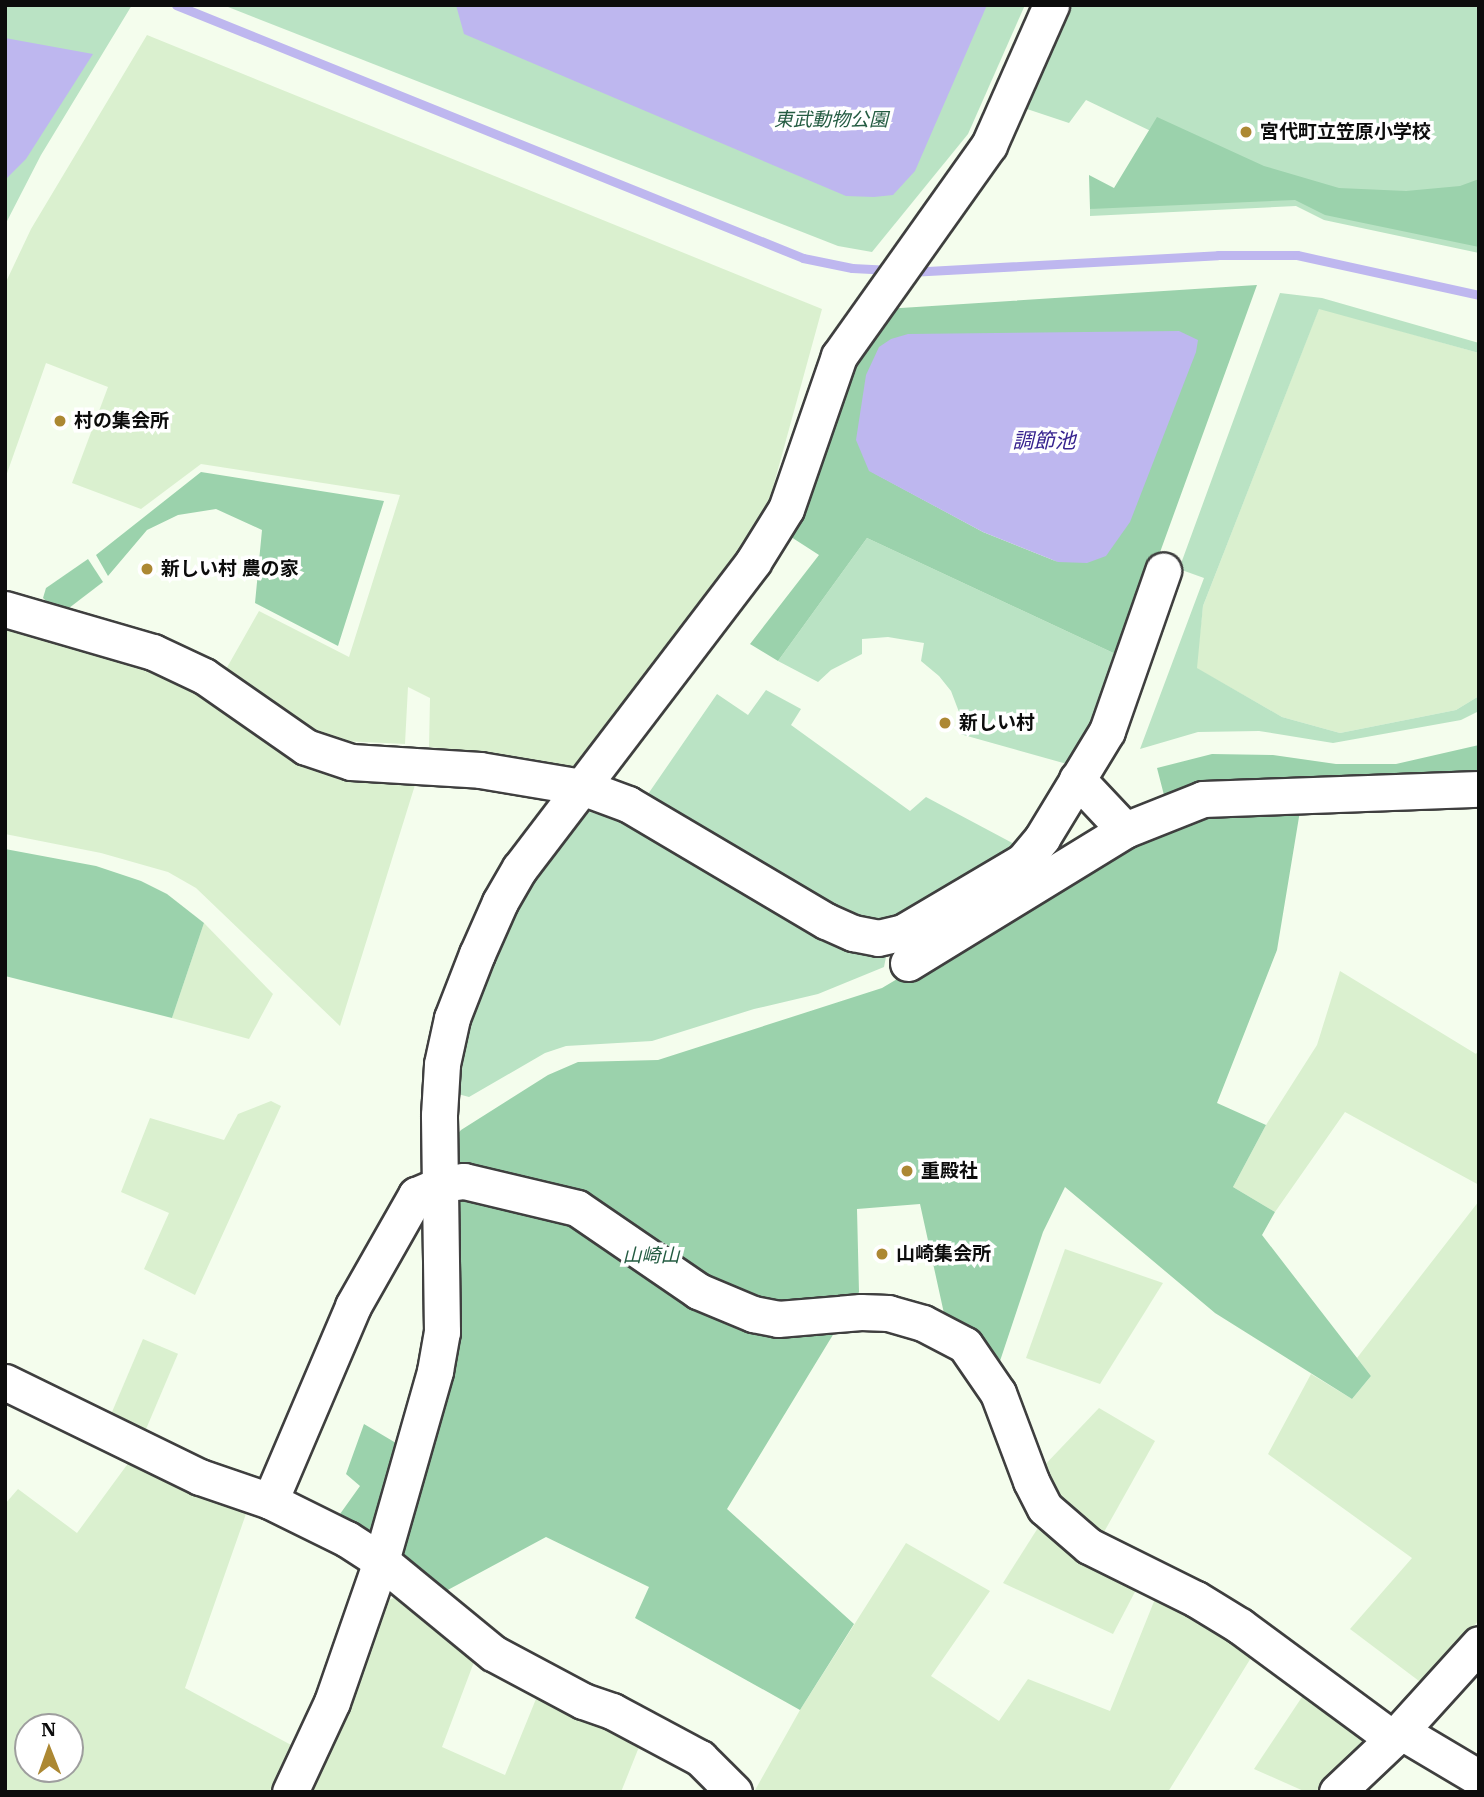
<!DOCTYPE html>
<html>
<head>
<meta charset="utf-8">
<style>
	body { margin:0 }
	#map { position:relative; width:1484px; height:1797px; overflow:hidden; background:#f4fded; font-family:"IBM Plex Serif","Noto Sans JP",serif }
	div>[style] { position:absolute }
	.farmland>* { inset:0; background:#daf0cf; transform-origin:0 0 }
	.green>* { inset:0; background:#bae3c4 }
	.forest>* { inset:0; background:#9bd2ac }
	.water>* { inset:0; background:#beb7ef }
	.stream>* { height:9px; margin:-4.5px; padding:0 4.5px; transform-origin:4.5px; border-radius:4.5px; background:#beb7ef }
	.roads { filter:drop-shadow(2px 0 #3f3f3f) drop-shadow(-2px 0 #3f3f3f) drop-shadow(0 2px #3f3f3f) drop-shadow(0 -2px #3f3f3f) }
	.minor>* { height:35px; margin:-17.5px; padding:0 17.5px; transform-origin:17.5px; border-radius:17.5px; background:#fff }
	.dots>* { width:19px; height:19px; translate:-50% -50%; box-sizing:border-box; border:4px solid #fff; border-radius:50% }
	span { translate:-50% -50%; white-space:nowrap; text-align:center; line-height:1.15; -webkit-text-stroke:7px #fff; paint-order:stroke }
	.park-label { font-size:19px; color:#245c42; font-style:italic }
	.poi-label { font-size:19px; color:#0c0c0c; font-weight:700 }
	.left { translate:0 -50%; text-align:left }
	.water-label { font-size:21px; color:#37238f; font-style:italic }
	.frame { position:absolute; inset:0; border:7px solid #0c0c0c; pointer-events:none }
	.north { position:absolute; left:14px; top:1713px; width:70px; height:70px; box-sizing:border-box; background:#fff; border:2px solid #9e9e9e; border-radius:50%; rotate:359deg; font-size:19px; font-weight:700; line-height:28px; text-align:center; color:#0c0c0c }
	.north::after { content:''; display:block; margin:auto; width:24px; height:32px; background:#ac8833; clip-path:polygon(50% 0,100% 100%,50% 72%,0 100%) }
</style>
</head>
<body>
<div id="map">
	<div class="farmland">
		<div style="clip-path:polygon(147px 35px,822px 309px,769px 502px,748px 544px,579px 771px,561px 772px,485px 753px,429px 747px,430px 698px,408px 687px,405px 744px,343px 741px,303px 724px,225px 671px,259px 611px,349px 657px,400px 495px,201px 464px,141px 509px,72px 483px,108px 387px,46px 363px,5px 479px,5px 284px,31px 229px)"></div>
		<div style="clip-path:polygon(1319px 308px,1479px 353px,1479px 696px,1456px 710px,1340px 733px,1282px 717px,1196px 668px,1203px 606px)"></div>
		<div style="clip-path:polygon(5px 624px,142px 665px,188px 684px,357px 778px,415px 785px,340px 1026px,196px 888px,168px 872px,101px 853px,5px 834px)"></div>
		<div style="clip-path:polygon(204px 923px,273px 994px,249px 1039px,172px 1018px)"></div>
		<div style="clip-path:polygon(1340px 971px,1476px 1054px,1479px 1049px,1479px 1185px,1345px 1112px,1275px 1212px,1233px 1187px,1266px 1125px,1317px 1045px)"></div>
		<div style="clip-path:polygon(271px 1101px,281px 1106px,195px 1295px,144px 1269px,169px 1213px,121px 1192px,150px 1118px,224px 1140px,238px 1114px)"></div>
		<div style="clip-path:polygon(1479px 1201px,1479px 1620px,1423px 1684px,1350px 1629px,1412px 1558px,1268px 1454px,1311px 1374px,1352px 1399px,1371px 1376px,1357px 1358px)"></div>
		<div style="clip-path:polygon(1065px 1249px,1163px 1283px,1100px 1384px,1026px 1358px)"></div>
		<div style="left:143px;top:1339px;width:38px;height:88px;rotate:23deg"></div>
		<div style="clip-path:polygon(1099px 1408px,1155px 1441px,1099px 1541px,1051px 1502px,1040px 1470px)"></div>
		<div style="clip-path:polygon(evenodd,132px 1458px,247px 1511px,185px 1688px,293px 1746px,270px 1792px,5px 1792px,5px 1504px,18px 1489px,77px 1533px,132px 1458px,28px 1727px,70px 1727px,70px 1769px,28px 1769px,28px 1727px)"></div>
		<div style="clip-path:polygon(1041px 1523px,1138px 1586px,1113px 1634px,1003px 1583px)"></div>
		<div style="clip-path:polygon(906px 1543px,990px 1591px,931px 1676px,999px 1721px,1028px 1679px,1110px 1711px,1157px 1594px,1254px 1653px,1168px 1792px,754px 1792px,800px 1710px)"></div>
		<div style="clip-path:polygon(401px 1595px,474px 1662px,442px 1747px,505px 1775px,538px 1694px,639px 1747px,621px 1792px,305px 1792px,386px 1601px)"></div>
		<div style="clip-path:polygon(1308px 1688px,1371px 1740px,1321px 1792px,1306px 1792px,1254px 1769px)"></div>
	</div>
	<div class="green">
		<div style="clip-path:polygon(5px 5px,132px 5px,41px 155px,5px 225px)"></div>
		<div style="clip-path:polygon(223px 5px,1025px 5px,968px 134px,872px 252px,838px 246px)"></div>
		<div style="clip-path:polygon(1070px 5px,1479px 5px,1479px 253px,1324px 220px,1296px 206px,1090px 216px,1090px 209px,1122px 199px,1157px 134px,1086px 100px,1069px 123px,1024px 108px)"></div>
		<div style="clip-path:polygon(1280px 293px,1322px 298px,1479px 343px,1479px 353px,1319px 309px,1203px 606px,1197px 668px,1282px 717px,1340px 733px,1456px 710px,1479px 696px,1479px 711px,1461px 720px,1333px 743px,1259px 731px,1198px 732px,1140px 749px,1204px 578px,1179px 569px)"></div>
		<div style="clip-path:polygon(867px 538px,1122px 657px,1074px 766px,960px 734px,959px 712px,951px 691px,939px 676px,921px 661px,924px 643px,888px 637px,862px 639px,862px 654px,831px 670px,818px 682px,778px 661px)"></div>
		<div style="clip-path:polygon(766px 690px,801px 709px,791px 725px,910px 811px,926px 797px,1020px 847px,1010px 858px,882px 923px,836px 911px,646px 797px,717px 694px,748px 715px)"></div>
		<div style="clip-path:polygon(586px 811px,633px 824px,877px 949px,886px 957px,884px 967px,818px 994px,754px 1009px,652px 1041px,566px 1046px,545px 1053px,469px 1097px,458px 1094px,470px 1017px,509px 916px,536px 873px)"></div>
	</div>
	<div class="forest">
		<div style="clip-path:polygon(1157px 117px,1264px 166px,1339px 188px,1406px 191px,1460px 186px,1479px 179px,1479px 247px,1325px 215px,1295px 200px,1090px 209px,1089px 175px,1114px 188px)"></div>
		<div style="clip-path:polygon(evenodd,1257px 285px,1122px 657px,867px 538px,778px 661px,750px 644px,819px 555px,788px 535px,851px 359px,885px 309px,1257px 285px,870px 471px,1058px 562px,983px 532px,870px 471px)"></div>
		<div style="clip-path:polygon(201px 472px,384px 501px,338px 646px,255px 603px,262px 530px,216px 509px,178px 515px,147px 530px,108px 576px,96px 555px)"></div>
		<div style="clip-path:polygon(88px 559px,103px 582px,69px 608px,48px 603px,43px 598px,46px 588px)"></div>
		<div style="clip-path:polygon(1479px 745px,1479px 779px,1165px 799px,1157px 768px,1212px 754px,1273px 755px,1336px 764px,1396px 764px)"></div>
		<div style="clip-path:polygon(1226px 810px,1300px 811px,1277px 950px,1217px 1103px,1266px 1125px,1233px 1187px,1275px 1212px,1262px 1235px,1371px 1376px,1352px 1399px,1215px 1313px,1065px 1187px,1043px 1232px,1000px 1361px,990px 1363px,945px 1318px,920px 1204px,857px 1209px,859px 1292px,727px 1509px,854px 1624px,800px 1710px,635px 1618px,649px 1587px,546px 1537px,444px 1592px,396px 1554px,448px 1145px,461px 1130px,548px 1075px,578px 1062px,658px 1060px,882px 988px,1130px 841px,1183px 820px)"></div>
		<div style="clip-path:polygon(5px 849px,96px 866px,141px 881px,167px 894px,204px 923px,172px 1018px,5px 976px)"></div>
		<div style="clip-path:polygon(364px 1424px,401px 1446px,376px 1533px,366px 1536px,335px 1521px,360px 1486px,346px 1474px)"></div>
	</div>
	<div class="water">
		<div style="clip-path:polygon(456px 5px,987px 5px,915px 171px,893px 195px,874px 197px,846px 196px,464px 34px)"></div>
		<div style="clip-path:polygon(5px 38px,93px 54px,26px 159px,5px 180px)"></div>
		<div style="clip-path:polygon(1179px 331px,1198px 340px,1196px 352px,1130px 522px,1106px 556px,1087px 563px,1058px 562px,983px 532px,869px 471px,856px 440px,866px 375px,879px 347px,891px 339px,908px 334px)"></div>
	</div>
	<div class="stream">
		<div style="left:176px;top:5px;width:676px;rotate:21.97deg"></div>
		<div style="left:803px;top:258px;width:50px;rotate:11.5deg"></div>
		<div style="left:852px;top:268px;width:39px;rotate:3deg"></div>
		<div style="left:909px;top:272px;width:309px;rotate:-3.1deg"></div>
		<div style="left:1218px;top:255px;width:79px"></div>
		<div style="left:1297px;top:255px;width:186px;rotate:12.4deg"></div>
	</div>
	<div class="roads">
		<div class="minor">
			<div style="left:5px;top:609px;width:154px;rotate:16.2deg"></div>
			<div style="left:153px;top:652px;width:56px;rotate:25.2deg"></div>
			<div style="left:204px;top:676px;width:124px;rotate:34.8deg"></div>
			<div style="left:306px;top:747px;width:47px;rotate:18.4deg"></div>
			<div style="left:351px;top:762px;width:129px;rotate:3.5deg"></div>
			<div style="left:480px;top:770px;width:103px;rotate:9.5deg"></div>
			<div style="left:582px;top:787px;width:49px;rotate:20.3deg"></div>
			<div style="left:628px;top:804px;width:230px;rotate:30.6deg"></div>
			<div style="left:826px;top:921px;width:30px;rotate:24deg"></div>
			<div style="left:853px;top:933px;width:25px;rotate:11deg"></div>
			<div style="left:878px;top:938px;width:26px;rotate:-13deg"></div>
			<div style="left:903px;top:932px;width:139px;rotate:-30.6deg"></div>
			<div style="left:1023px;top:861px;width:30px;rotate:-50deg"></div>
			<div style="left:1042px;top:838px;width:125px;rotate:-58.7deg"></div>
			<div style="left:1107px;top:731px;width:170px;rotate:-70.7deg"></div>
			<div style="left:1077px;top:779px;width:70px;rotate:46.7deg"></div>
			<div style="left:908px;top:963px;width:255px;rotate:-31.5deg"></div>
			<div style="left:1125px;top:830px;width:84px;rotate:-21.7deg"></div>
			<div style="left:1203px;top:799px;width:276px;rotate:-2.1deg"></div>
			<div style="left:5px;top:1382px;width:217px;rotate:26deg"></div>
			<div style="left:200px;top:1477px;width:74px;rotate:18.9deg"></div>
			<div style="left:270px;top:1501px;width:86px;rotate:26.3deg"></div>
			<div style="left:347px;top:1539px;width:40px;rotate:32.9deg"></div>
			<div style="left:381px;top:1561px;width:145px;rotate:39.4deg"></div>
			<div style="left:493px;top:1653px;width:102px;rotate:28.1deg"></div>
			<div style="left:583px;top:1701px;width:31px;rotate:19deg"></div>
			<div style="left:612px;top:1711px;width:100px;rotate:28.1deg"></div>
			<div style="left:700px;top:1758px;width:48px;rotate:45deg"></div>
			<div style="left:270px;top:1501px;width:212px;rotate:-66.9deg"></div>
			<div style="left:353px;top:1306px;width:128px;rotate:-60.4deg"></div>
			<div style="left:416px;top:1195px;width:28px;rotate:-23deg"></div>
			<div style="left:442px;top:1184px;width:22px;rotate:-8deg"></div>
			<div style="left:464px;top:1181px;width:116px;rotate:13.4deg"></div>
			<div style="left:577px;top:1208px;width:147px;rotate:34.4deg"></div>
			<div style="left:698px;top:1291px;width:60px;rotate:22.7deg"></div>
			<div style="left:753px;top:1314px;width:25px;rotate:11deg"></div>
			<div style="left:778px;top:1319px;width:83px;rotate:-4.8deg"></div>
			<div style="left:861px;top:1312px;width:27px;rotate:2deg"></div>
			<div style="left:888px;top:1313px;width:36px;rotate:16deg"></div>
			<div style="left:923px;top:1323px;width:47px;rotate:27.6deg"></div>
			<div style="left:965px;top:1345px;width:58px;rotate:55.5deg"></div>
			<div style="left:998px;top:1393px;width:94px;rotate:69.4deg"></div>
			<div style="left:1031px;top:1481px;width:30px;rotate:63deg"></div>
			<div style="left:1045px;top:1508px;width:58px;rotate:40.8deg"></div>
			<div style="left:1089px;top:1546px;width:119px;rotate:26.4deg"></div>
			<div style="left:1196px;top:1599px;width:52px;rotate:31.5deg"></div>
			<div style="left:1240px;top:1626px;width:190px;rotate:36.4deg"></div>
			<div style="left:1400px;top:1731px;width:92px;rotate:30.7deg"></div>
			<div style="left:290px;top:1792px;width:99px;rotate:-65deg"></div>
			<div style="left:332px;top:1702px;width:149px;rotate:-70.8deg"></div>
			<div style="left:381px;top:1561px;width:198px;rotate:-74.1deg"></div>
			<div style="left:435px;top:1371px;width:40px;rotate:-80deg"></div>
			<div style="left:442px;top:1332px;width:217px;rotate:-90.8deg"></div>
			<div style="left:439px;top:1115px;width:51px;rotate:-86.6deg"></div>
			<div style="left:442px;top:1064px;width:47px;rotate:-77.7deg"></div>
			<div style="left:452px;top:1018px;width:69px;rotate:-68.7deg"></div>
			<div style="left:477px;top:954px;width:57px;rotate:-66.1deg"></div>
			<div style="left:500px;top:902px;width:39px;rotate:-60deg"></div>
			<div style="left:520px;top:868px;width:385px;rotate:-52.7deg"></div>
			<div style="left:753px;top:562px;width:62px;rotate:-58.1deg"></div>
			<div style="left:786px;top:509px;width:162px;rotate:-70.9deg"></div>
			<div style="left:839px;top:356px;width:259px;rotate:-54.6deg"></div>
			<div style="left:989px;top:145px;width:153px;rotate:-66.1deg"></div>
			<div style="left:1337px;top:1792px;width:77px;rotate:-43.4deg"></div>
			<div style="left:1393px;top:1739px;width:128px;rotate:-47.8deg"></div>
		</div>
	</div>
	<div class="dots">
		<div style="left:1246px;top:132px;background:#ac8833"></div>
		<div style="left:60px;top:421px;background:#ac8833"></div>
		<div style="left:147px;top:569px;background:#ac8833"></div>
		<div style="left:945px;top:723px;background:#ac8833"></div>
		<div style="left:907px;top:1171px;background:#ac8833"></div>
		<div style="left:882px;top:1254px;background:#ac8833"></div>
	</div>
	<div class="park-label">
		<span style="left:831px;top:120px">東武動物公園</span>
		<span style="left:651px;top:1256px">山崎山</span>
	</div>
	<div class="poi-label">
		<span class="left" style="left:1260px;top:132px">宮代町立笠原小学校</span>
		<span class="left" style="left:74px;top:421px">村の集会所</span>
		<span class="left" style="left:161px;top:569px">新しい村 農の家</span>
		<span class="left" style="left:959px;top:723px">新しい村</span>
		<span class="left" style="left:921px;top:1171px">重殿社</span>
		<span class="left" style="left:896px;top:1254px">山崎集会所</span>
	</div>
	<div class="water-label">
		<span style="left:1044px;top:440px">調節池</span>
	</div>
	<div class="frame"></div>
	<div class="north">N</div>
</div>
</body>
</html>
